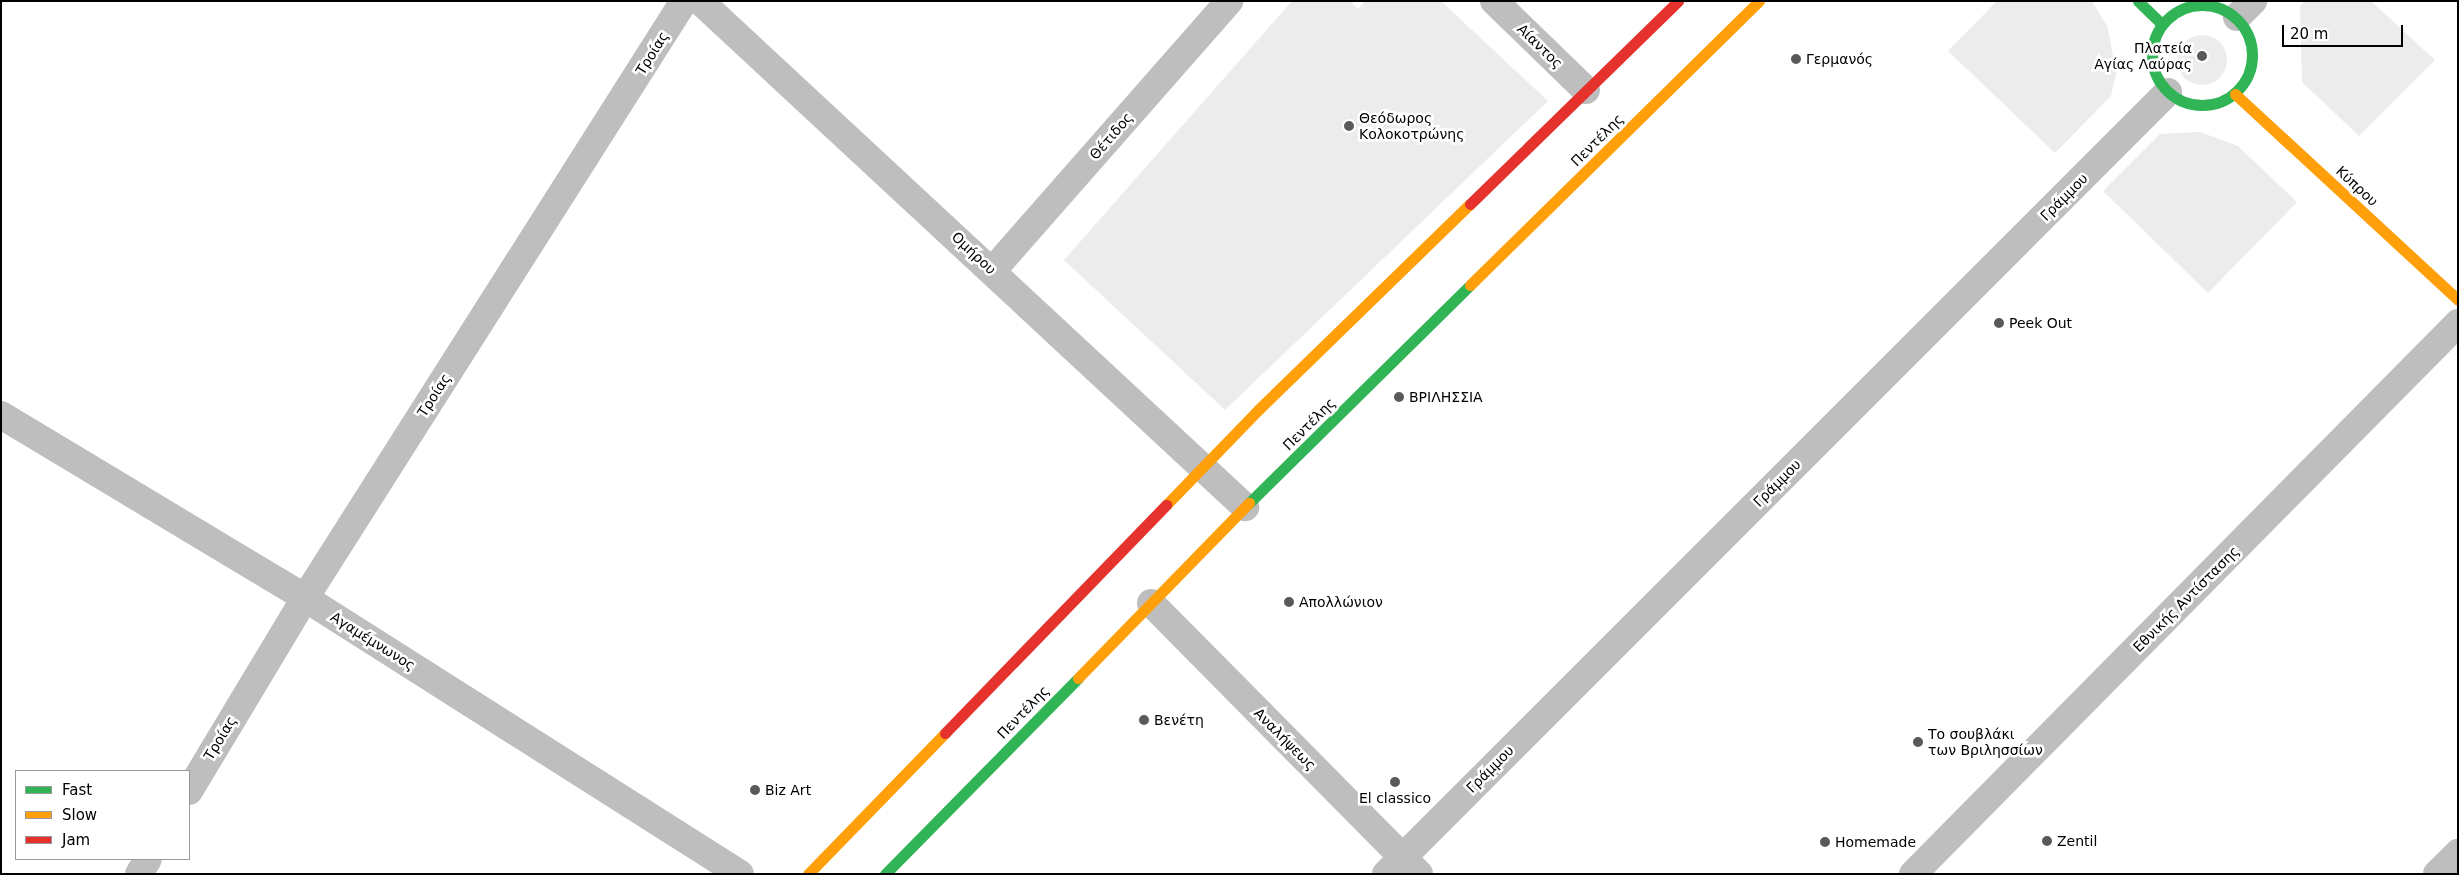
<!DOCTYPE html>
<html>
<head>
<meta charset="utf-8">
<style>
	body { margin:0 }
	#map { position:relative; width:2459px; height:875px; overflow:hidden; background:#fff; font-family:"DejaVu Sans",sans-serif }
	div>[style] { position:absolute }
	.green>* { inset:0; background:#ececec }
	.round { border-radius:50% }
	.street>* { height:28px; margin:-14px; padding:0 14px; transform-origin:14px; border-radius:14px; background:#bebebe }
	.fast>* { height:11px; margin:-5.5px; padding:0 5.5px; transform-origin:5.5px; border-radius:5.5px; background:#30b455 }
	.fast>.ring { margin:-5.5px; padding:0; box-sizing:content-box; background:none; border:11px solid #30b455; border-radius:50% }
	.slow>* { height:11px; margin:-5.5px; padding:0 5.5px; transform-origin:5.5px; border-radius:5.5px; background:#ff9f0a }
	.jam>* { height:11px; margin:-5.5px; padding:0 5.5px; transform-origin:5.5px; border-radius:5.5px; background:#e5322d }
	.dots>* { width:14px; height:14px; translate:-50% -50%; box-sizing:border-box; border:2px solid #fff; border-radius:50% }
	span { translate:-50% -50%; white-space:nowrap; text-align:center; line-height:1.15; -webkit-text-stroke:5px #fff; paint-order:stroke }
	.street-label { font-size:14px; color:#000 }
	.poi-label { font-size:14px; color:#000 }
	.right { translate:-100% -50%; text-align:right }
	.left { translate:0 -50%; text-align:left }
	.frame { position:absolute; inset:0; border:2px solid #000; pointer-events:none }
	.legend { position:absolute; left:15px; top:770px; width:175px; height:90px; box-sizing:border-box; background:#fff; border:1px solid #999; margin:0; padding:6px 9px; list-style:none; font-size:15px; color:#000 }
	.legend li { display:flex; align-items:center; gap:10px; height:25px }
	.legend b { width:25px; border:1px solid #999 }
	.scale { position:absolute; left:2282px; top:25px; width:121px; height:22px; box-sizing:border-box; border:2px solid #000; border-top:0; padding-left:6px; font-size:15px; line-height:18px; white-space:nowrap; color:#000; -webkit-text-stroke:4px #fff; paint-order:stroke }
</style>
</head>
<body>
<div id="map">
	<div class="green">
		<div style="clip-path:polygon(1292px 1px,1350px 1px,1358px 9px,1365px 1px,1441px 1px,1548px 101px,1225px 410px,1064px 260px)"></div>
		<div style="clip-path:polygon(1997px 1px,2092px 1px,2108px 28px,2116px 74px,2111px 96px,2055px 153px,1948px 51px)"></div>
		<div style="clip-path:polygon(2306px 1px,2371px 1px,2435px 60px,2359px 136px,2302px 82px,2300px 6px)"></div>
		<div class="round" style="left:2177px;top:35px;width:50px;height:50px"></div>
		<div style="clip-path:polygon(2200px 132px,2238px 146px,2297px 202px,2208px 293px,2103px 191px,2160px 134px)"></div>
	</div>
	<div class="street">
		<div style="left:700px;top:1px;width:744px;rotate:42.87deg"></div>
		<div style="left:1494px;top:1px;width:128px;rotate:44.1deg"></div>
		<div style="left:2237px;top:17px;width:23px;rotate:-45deg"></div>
		<div style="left:993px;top:270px;width:358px;rotate:-48.7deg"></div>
		<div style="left:1px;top:415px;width:355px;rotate:31deg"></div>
		<div style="left:305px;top:598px;width:515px;rotate:32.39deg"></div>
		<div style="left:1151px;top:603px;width:381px;rotate:45.3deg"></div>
		<div style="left:189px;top:791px;width:225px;rotate:-59deg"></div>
		<div style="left:305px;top:598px;width:707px;rotate:-57.59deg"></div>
		<div style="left:139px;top:874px;width:17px;rotate:-59deg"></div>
		<div style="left:1386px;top:874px;width:1106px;rotate:-45deg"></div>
		<div style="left:1913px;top:874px;width:775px;rotate:-45.31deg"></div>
		<div style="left:2437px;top:874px;width:30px;rotate:-45deg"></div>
	</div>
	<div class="fast">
		<div style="left:2138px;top:1px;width:33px;rotate:44deg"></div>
		<div class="ring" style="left:2152px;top:5px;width:89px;height:89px"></div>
		<div style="left:1249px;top:503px;width:310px;rotate:-44.6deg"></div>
		<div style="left:885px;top:874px;width:275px;rotate:-45.4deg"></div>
	</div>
	<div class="slow">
		<div style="left:2235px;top:94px;width:304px;rotate:42.7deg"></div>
		<div style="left:1470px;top:285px;width:405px;rotate:-44.5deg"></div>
		<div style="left:1166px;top:505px;width:134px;rotate:-45.9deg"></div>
		<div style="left:1259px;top:409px;width:294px;rotate:-44.2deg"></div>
		<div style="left:1078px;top:678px;width:245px;rotate:-45.7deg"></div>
		<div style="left:808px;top:874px;width:197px;rotate:-45.8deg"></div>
	</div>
	<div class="jam">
		<div style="left:1470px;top:204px;width:291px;rotate:-44.3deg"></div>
		<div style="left:945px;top:733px;width:318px;rotate:-45.9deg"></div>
	</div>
	<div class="dots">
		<div style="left:2202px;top:56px;background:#595959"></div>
		<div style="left:1796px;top:59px;background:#595959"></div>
		<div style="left:1349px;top:126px;background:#595959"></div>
		<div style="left:1999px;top:323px;background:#595959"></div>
		<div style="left:1399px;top:397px;background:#595959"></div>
		<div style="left:1289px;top:602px;background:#595959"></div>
		<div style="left:1144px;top:720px;background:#595959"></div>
		<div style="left:1918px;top:742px;background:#595959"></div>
		<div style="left:1395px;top:782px;background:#595959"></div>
		<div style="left:755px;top:790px;background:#595959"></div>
		<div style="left:2047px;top:841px;background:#595959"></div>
		<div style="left:1825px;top:842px;background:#595959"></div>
	</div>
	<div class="street-label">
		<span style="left:1540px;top:46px;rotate:44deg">Αίαντος</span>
		<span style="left:652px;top:53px;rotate:-58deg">Τροίας</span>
		<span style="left:1111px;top:136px;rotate:-49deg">Θέτιδος</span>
		<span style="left:1597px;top:140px;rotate:-45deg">Πεντέλης</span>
		<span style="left:2357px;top:186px;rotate:43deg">Κύπρου</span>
		<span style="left:2064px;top:197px;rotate:-45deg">Γράμμου</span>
		<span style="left:974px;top:253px;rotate:43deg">Ομήρου</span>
		<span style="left:434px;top:395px;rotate:-57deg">Τροίας</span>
		<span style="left:1309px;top:424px;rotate:-45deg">Πεντέλης</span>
		<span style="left:1777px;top:483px;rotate:-45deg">Γράμμου</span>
		<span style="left:2186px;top:599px;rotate:-45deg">Εθνικής Αντίστασης</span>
		<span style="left:373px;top:641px;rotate:32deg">Αγαμέμνωνος</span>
		<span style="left:1023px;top:712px;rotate:-46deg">Πεντέλης</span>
		<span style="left:220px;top:738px;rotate:-59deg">Τροίας</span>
		<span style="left:1285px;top:739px;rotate:45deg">Αναλήψεως</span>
		<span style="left:1490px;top:769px;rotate:-45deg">Γράμμου</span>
	</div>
	<div class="poi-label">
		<span class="right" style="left:2192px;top:56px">Πλατεία<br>Αγίας Λαύρας</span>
		<span class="left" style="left:1806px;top:59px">Γερμανός</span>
		<span class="left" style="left:1359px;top:126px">Θεόδωρος<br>Κολοκοτρώνης</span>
		<span class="left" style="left:2009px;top:323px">Peek Out</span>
		<span class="left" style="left:1409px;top:397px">ΒΡΙΛΗΣΣΙΑ</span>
		<span class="left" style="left:1299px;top:602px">Απολλώνιον</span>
		<span class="left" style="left:1154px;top:720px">Βενέτη</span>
		<span class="left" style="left:1928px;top:742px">Το σουβλάκι<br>των Βριλησσίων</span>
		<span class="left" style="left:765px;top:790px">Biz Art</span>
		<span style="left:1395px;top:798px">El classico</span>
		<span class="left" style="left:2057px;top:841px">Zentil</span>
		<span class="left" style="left:1835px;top:842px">Homemade</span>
	</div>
	<div class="frame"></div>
	<ul class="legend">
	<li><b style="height:6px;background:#30b455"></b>Fast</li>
	<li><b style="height:6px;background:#ff9f0a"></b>Slow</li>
	<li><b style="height:6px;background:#e5322d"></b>Jam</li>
	</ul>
	<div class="scale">20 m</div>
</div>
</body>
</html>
